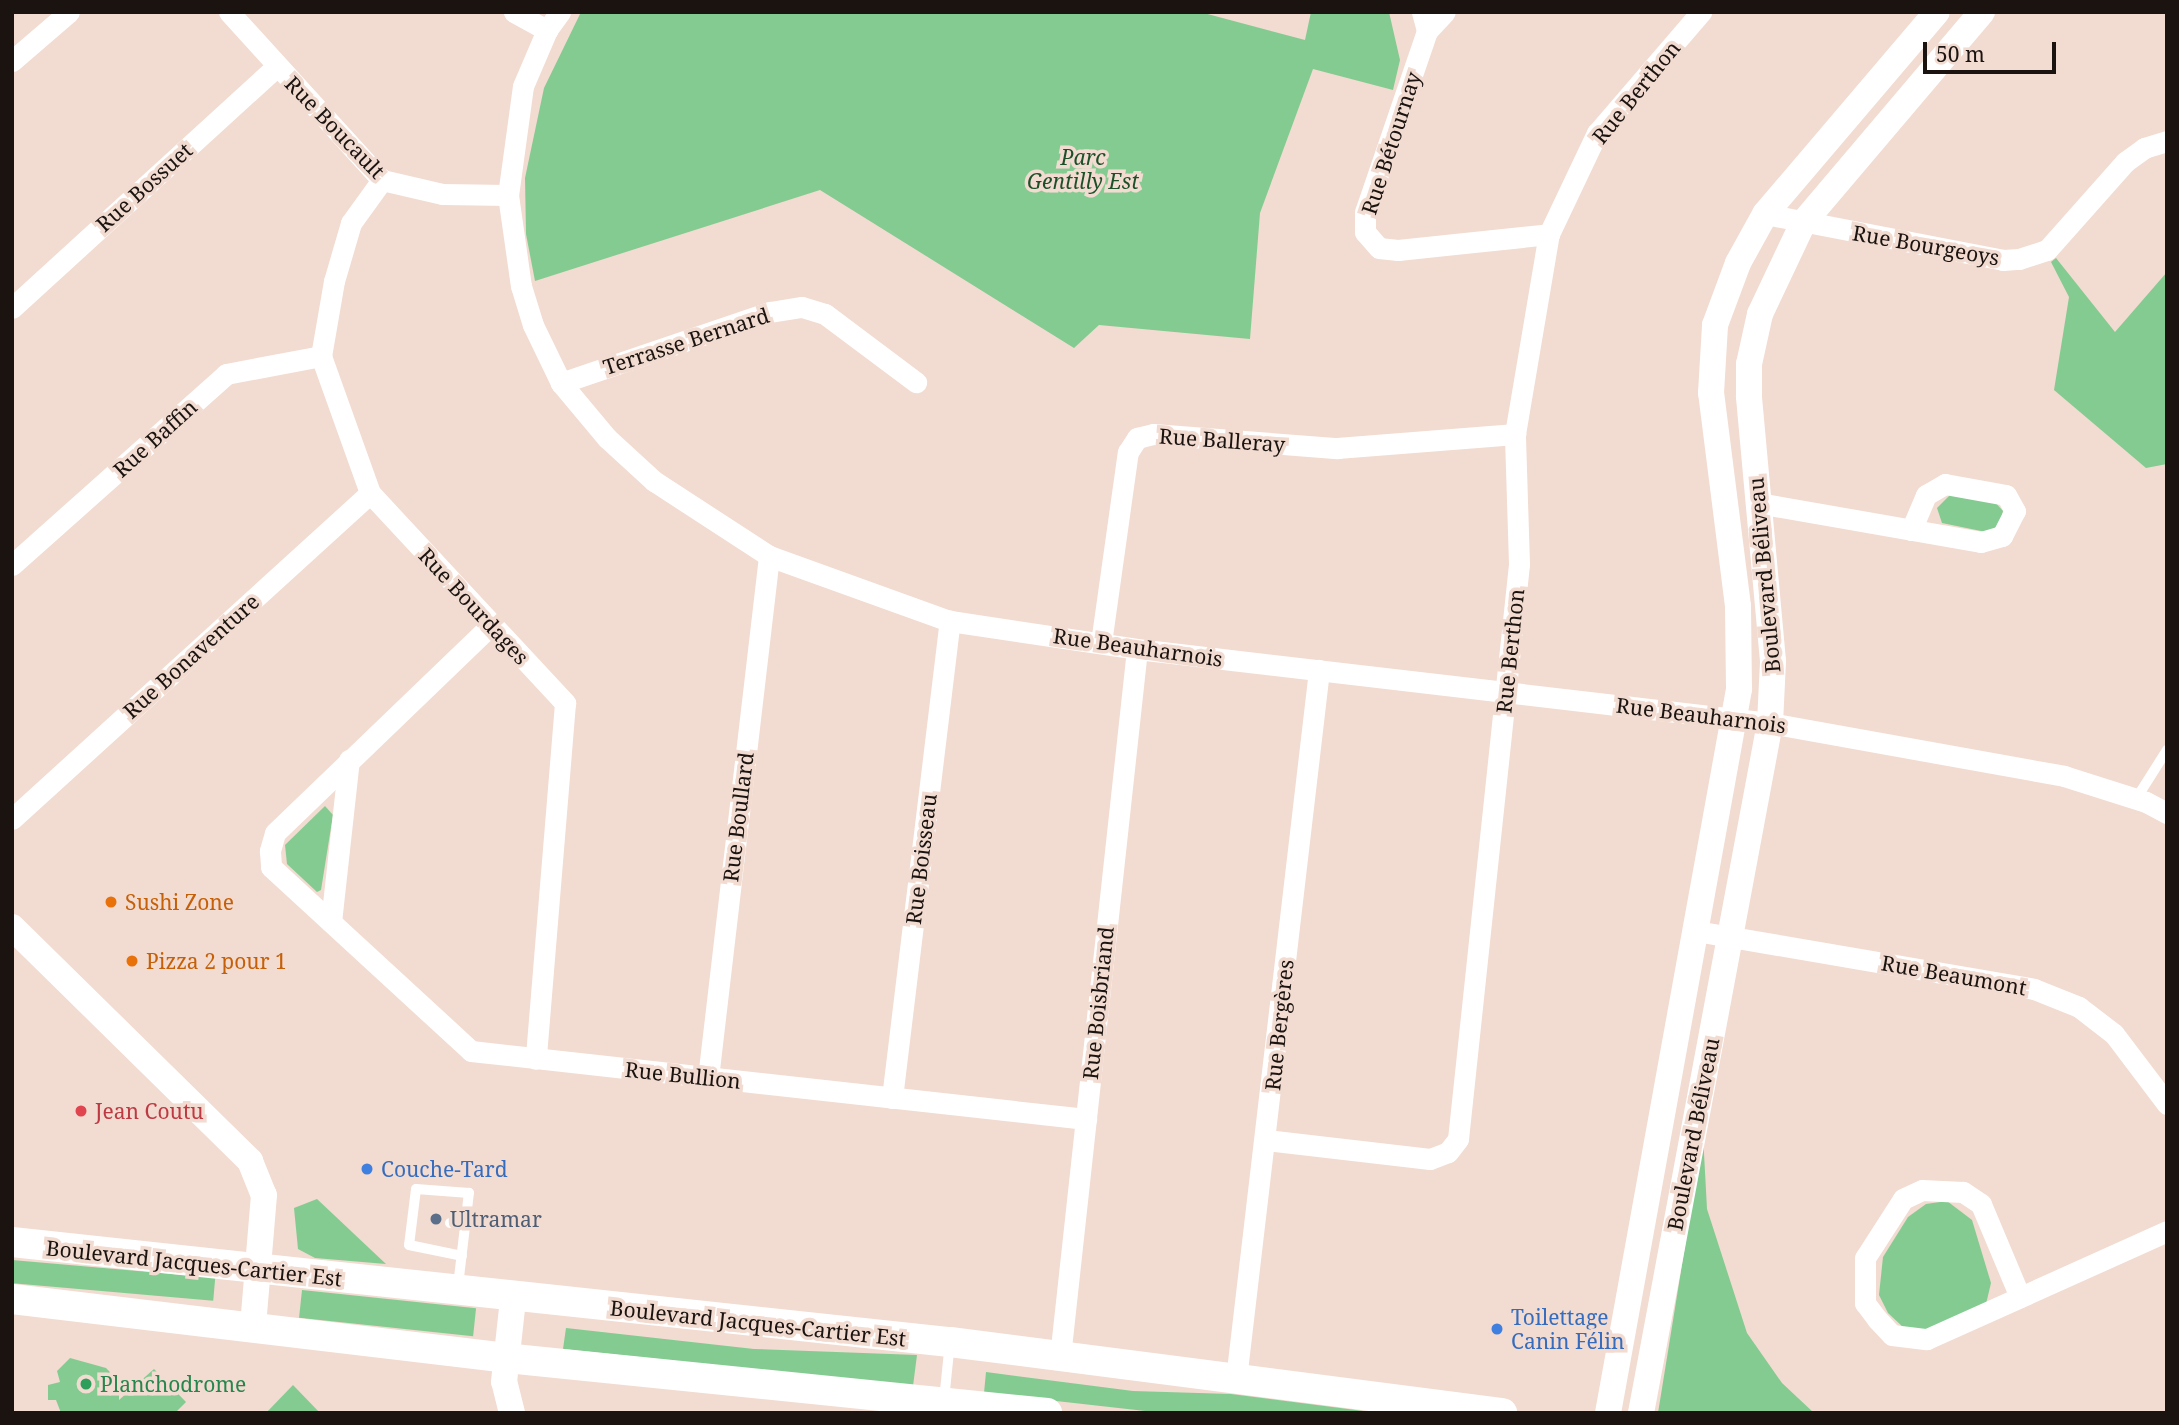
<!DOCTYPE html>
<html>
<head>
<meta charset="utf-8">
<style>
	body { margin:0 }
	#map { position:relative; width:2179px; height:1425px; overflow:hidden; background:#f2dbd0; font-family:"Noto Serif",serif }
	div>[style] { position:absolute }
	.green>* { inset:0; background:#84cb91; transform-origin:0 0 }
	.service>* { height:10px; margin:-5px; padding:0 5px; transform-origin:5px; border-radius:5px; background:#fff }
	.minor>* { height:21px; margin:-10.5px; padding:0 10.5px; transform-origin:10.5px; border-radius:10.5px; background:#fff }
	.tertiary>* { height:26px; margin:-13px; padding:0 13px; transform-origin:13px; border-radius:13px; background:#fff }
	.secondary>* { height:30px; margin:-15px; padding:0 15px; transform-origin:15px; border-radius:15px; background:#fff }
	.dots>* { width:19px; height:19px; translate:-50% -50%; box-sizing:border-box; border:4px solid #f2dbd0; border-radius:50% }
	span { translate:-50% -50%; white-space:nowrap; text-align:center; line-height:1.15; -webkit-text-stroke:7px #f2dbd0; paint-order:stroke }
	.street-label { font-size:21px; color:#1a130f }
	.park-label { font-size:21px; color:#1c5029; font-style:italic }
	.food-label { font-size:21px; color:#c56008 }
	.left { translate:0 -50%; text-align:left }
	.health-label { font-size:21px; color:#be3a42 }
	.shop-label { font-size:21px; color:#366cbe }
	.service-label { font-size:21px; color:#4e5e75 }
	.leisure-label { font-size:21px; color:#27864d }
	.frame { position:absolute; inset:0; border:14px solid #1a130f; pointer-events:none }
	.scale { position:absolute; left:1923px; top:42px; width:133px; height:32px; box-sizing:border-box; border:4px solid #1a130f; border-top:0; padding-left:9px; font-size:21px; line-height:24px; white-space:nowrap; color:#1a130f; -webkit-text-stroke:5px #f2dbd0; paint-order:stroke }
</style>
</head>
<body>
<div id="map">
	<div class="green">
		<div style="clip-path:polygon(581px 12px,1200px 12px,1305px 40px,1311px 12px,1389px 12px,1400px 60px,1393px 90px,1313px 69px,1260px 213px,1250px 339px,1099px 325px,1074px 348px,820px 190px,535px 281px,526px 234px,525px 178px,544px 88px)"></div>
		<div style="clip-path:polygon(2056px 258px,2115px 332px,2167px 272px,2167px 464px,2146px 468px,2054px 390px,2069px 297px,2051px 262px)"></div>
		<div style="clip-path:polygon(1950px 495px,1994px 501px,2003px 511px,1999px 527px,1986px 532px,1942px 523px,1937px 508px)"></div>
		<div style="clip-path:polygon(325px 806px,333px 815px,321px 890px,317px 892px,287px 864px,285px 845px)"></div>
		<div style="clip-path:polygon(1703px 1135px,1707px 1209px,1747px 1333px,1782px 1383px,1814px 1413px,1658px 1413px)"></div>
		<div style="clip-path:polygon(317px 1199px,386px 1264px,315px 1258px,298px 1249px,294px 1208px)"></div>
		<div style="clip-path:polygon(1947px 1201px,1972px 1220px,1991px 1283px,1986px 1304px,1928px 1331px,1904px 1328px,1888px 1313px,1879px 1295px,1883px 1257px,1908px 1217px,1926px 1204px)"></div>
		<div style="left:12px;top:1260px;width:204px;height:23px;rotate:5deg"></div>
		<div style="left:302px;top:1290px;width:175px;height:28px;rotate:6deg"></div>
		<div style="clip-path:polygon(566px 1328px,754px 1349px,917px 1355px,913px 1386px,563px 1349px)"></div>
		<div style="clip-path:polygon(70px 1358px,106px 1368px,119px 1381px,119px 1400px,154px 1369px,186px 1402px,175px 1413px,61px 1413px,56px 1400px,48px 1400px,48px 1385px,60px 1382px,57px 1371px)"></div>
		<div style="clip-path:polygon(986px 1372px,1133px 1391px,1231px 1394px,1379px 1413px,1163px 1413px,984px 1393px)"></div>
		<div style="clip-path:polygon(293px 1385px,320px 1413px,266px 1413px)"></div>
	</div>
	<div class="service">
		<div style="left:2136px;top:799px;width:58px;rotate:-57.7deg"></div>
		<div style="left:450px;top:1223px;width:15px;rotate:4deg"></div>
		<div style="left:458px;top:1286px;width:94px;rotate:-83.3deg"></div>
		<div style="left:469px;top:1193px;width:53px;rotate:-175.7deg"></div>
		<div style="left:416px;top:1189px;width:56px;rotate:97.1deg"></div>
		<div style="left:409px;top:1245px;width:54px;rotate:11.7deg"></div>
		<div style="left:944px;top:1400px;width:58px;rotate:-84.1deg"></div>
	</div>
	<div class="minor">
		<div style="left:229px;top:12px;width:227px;rotate:47.7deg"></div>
		<div style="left:382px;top:180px;width:62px;rotate:13.1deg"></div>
		<div style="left:442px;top:194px;width:66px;rotate:0.9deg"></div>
		<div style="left:514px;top:12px;width:38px;rotate:29deg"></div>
		<div style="left:560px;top:12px;width:22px;rotate:126deg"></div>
		<div style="left:547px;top:30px;width:61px;rotate:113.2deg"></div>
		<div style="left:523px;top:86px;width:110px;rotate:97.8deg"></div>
		<div style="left:508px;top:195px;width:92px;rotate:81.9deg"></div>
		<div style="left:521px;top:286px;width:41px;rotate:72.9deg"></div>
		<div style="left:533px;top:325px;width:64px;rotate:64.2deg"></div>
		<div style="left:561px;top:383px;width:72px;rotate:50.1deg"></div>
		<div style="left:607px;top:438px;width:64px;rotate:42.5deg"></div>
		<div style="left:654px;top:481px;width:137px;rotate:33.1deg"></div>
		<div style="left:769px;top:556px;width:192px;rotate:19.8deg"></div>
		<div style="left:950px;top:621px;width:189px;rotate:8.5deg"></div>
		<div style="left:1137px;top:649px;width:637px;rotate:6.67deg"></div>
		<div style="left:1770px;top:723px;width:299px;rotate:10.2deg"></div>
		<div style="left:2064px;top:776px;width:86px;rotate:17.6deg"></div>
		<div style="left:2146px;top:802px;width:24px;rotate:28deg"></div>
		<div style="left:1422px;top:12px;width:20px;rotate:75deg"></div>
		<div style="left:1427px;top:31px;width:191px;rotate:108.9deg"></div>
		<div style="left:1365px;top:212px;width:20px;rotate:90deg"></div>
		<div style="left:1365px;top:232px;width:21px;rotate:49deg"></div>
		<div style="left:1379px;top:248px;width:19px;rotate:6deg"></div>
		<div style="left:1398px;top:250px;width:152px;rotate:-6deg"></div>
		<div style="left:1427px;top:31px;width:26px;rotate:-47deg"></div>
		<div style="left:12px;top:61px;width:75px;rotate:-40.7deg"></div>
		<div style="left:382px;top:180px;width:53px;rotate:125.8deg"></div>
		<div style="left:351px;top:223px;width:60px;rotate:106.3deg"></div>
		<div style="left:334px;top:281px;width:76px;rotate:99.8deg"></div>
		<div style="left:321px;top:356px;width:145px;rotate:70.3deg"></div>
		<div style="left:370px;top:493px;width:287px;rotate:47.1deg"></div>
		<div style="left:565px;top:703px;width:357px;rotate:94.7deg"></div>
		<div style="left:1765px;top:214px;width:242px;rotate:10.9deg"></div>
		<div style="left:2003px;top:260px;width:16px;rotate:-4deg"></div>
		<div style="left:2019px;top:259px;width:29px;rotate:-18deg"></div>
		<div style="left:2047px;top:250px;width:118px;rotate:-48.4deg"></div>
		<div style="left:2125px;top:162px;width:24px;rotate:-36deg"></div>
		<div style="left:2144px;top:148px;width:24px;rotate:-17deg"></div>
		<div style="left:12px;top:308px;width:359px;rotate:-42.4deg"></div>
		<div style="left:561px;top:383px;width:221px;rotate:-18.8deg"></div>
		<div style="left:770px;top:312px;width:32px;rotate:-9deg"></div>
		<div style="left:802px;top:307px;width:24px;rotate:17deg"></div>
		<div style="left:825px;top:314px;width:114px;rotate:36.8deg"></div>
		<div style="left:1758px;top:503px;width:226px;rotate:9.9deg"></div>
		<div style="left:1981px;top:542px;width:22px;rotate:-16deg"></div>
		<div style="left:2002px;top:536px;width:28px;rotate:-63deg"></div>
		<div style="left:2015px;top:511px;width:18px;rotate:-119deg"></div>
		<div style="left:2006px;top:495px;width:62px;rotate:-169.8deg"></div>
		<div style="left:1945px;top:484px;width:22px;rotate:150deg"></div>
		<div style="left:1926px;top:495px;width:38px;rotate:113deg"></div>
		<div style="left:12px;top:565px;width:287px;rotate:-41.7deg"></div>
		<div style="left:226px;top:374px;width:97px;rotate:-10.7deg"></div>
		<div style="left:490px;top:626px;width:298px;rotate:136.1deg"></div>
		<div style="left:275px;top:833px;width:19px;rotate:106deg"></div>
		<div style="left:270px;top:851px;width:16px;rotate:86deg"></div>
		<div style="left:271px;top:867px;width:272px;rotate:42.6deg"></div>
		<div style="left:471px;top:1051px;width:619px;rotate:6.31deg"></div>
		<div style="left:1101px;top:643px;width:193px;rotate:-82deg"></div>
		<div style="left:1128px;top:452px;width:17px;rotate:-57deg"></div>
		<div style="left:1137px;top:438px;width:16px;rotate:-14deg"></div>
		<div style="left:1153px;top:434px;width:185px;rotate:4.4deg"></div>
		<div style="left:1337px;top:448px;width:179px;rotate:-4.5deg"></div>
		<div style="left:12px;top:819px;width:484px;rotate:-42.3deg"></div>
		<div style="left:331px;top:922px;width:163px;rotate:-83.7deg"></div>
		<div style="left:1696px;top:931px;width:343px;rotate:9.7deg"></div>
		<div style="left:2034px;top:989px;width:48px;rotate:21.8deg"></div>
		<div style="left:2079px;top:1007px;width:44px;rotate:37.6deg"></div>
		<div style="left:2114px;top:1034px;width:88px;rotate:52.9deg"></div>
		<div style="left:708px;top:1078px;width:526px;rotate:-83.33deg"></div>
		<div style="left:892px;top:1098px;width:481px;rotate:-83.1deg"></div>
		<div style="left:1266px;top:1140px;width:165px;rotate:6.6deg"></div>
		<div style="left:1430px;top:1159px;width:19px;rotate:-21deg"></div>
		<div style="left:1448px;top:1152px;width:16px;rotate:-52deg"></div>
		<div style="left:1458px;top:1139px;width:578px;rotate:-83.94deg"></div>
		<div style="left:1519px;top:564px;width:130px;rotate:-91.8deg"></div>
		<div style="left:1515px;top:434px;width:203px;rotate:-80.4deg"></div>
		<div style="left:1549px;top:234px;width:112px;rotate:-64.6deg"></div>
		<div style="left:1597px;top:133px;width:160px;rotate:-49.3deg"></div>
		<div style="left:2020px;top:1297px;width:101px;rotate:-112.8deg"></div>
		<div style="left:1981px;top:1204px;width:22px;rotate:-146deg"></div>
		<div style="left:1963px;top:1192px;width:41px;rotate:-177.2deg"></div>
		<div style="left:1922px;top:1190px;width:21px;rotate:155deg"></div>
		<div style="left:1903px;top:1199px;width:70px;rotate:122.8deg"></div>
		<div style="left:1865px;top:1258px;width:45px;rotate:90deg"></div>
		<div style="left:1865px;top:1303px;width:20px;rotate:53deg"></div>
		<div style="left:1877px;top:1319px;width:22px;rotate:47deg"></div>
		<div style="left:1892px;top:1335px;width:35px;rotate:7deg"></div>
		<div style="left:1927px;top:1339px;width:263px;rotate:-24.2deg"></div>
		<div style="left:1060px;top:1357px;width:712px;rotate:-83.79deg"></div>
		<div style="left:1236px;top:1379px;width:714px;rotate:-83.32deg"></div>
	</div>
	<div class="tertiary">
		<div style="left:12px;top:927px;width:334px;rotate:44.5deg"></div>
		<div style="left:250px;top:1161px;width:37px;rotate:68deg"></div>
		<div style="left:264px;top:1195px;width:131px;rotate:94.8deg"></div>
		<div style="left:512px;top:1413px;width:32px;rotate:-104deg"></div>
		<div style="left:504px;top:1382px;width:83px;rotate:-83.8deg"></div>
		<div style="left:1608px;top:1413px;width:736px;rotate:-79.74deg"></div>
		<div style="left:1739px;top:689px;width:83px;rotate:-90.7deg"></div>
		<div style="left:1738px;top:606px;width:215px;rotate:-97.2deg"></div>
		<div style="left:1711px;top:393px;width:68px;rotate:-86.6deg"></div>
		<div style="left:1715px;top:325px;width:66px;rotate:-69.6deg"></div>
		<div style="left:1738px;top:263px;width:56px;rotate:-61.1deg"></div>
		<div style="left:1765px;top:214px;width:265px;rotate:-49.6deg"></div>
		<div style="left:1641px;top:1413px;width:702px;rotate:-79.41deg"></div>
		<div style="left:1770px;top:723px;width:62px;rotate:-87.2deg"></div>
		<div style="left:1773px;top:661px;width:266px;rotate:-95.2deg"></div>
		<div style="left:1749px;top:396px;width:32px;rotate:-90deg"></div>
		<div style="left:1749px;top:364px;width:51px;rotate:-77.6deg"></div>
		<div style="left:1760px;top:314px;width:101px;rotate:-64.7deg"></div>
		<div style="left:1803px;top:223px;width:277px;rotate:-49.7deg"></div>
	</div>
	<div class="secondary">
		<div style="left:12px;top:1242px;width:943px;rotate:6.09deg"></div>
		<div style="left:950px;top:1342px;width:557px;rotate:7.33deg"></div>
		<div style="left:12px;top:1299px;width:498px;rotate:6.8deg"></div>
		<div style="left:506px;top:1358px;width:544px;rotate:5.8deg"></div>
	</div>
	<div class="dots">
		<div style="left:111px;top:902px;background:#e8710a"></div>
		<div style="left:132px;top:961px;background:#e8710a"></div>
		<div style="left:81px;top:1111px;background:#e0444e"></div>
		<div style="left:367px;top:1169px;background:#3f7fe0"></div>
		<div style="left:436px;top:1219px;background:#5c6f8a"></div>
		<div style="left:1497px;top:1329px;background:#3f7fe0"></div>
		<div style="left:86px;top:1384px;background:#2e9e5b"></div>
	</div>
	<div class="street-label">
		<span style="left:1636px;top:92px;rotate:-51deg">Rue Berthon</span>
		<span style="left:335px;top:127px;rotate:46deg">Rue Boucault</span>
		<span style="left:1391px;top:143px;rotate:-72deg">Rue Bétournay</span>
		<span style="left:144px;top:187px;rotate:-42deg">Rue Bossuet</span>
		<span style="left:1926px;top:245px;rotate:10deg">Rue Bourgeoys</span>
		<span style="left:686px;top:341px;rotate:-18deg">Terrasse Bernard</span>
		<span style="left:155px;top:438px;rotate:-42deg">Rue Baffin</span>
		<span style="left:1222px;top:440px;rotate:4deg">Rue Balleray</span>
		<span style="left:1764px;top:575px;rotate:-95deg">Boulevard Béliveau</span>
		<span style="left:474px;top:606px;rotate:47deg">Rue Bourdages</span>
		<span style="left:1138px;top:647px;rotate:8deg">Rue Beauharnois</span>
		<span style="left:1510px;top:651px;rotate:-84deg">Rue Berthon</span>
		<span style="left:191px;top:656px;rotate:-42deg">Rue Bonaventure</span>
		<span style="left:1701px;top:715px;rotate:7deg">Rue Beauharnois</span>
		<span style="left:738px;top:817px;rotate:-83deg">Rue Boullard</span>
		<span style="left:921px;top:859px;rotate:-83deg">Rue Boisseau</span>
		<span style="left:1954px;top:975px;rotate:10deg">Rue Beaumont</span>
		<span style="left:1098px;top:1003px;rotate:-84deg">Rue Boisbriand</span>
		<span style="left:1279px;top:1025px;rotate:-84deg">Rue Bergères</span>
		<span style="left:683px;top:1075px;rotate:6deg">Rue Bullion</span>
		<span style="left:1693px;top:1134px;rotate:-79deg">Boulevard Béliveau</span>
		<span style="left:194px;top:1263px;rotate:6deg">Boulevard Jacques-Cartier Est</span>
		<span style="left:758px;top:1323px;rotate:6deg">Boulevard Jacques-Cartier Est</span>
	</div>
	<div class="park-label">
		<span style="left:1083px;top:169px">Parc<br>Gentilly Est</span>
	</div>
	<div class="food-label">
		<span class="left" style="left:125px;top:902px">Sushi Zone</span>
		<span class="left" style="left:146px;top:961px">Pizza 2 pour 1</span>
	</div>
	<div class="health-label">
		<span class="left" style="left:95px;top:1111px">Jean Coutu</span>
	</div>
	<div class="shop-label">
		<span class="left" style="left:381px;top:1169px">Couche-Tard</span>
		<span class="left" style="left:1511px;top:1329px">Toilettage<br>Canin Félin</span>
	</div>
	<div class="service-label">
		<span class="left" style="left:450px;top:1219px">Ultramar</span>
	</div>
	<div class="leisure-label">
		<span class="left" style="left:100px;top:1384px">Planchodrome</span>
	</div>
	<div class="frame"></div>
	<div class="scale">50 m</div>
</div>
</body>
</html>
